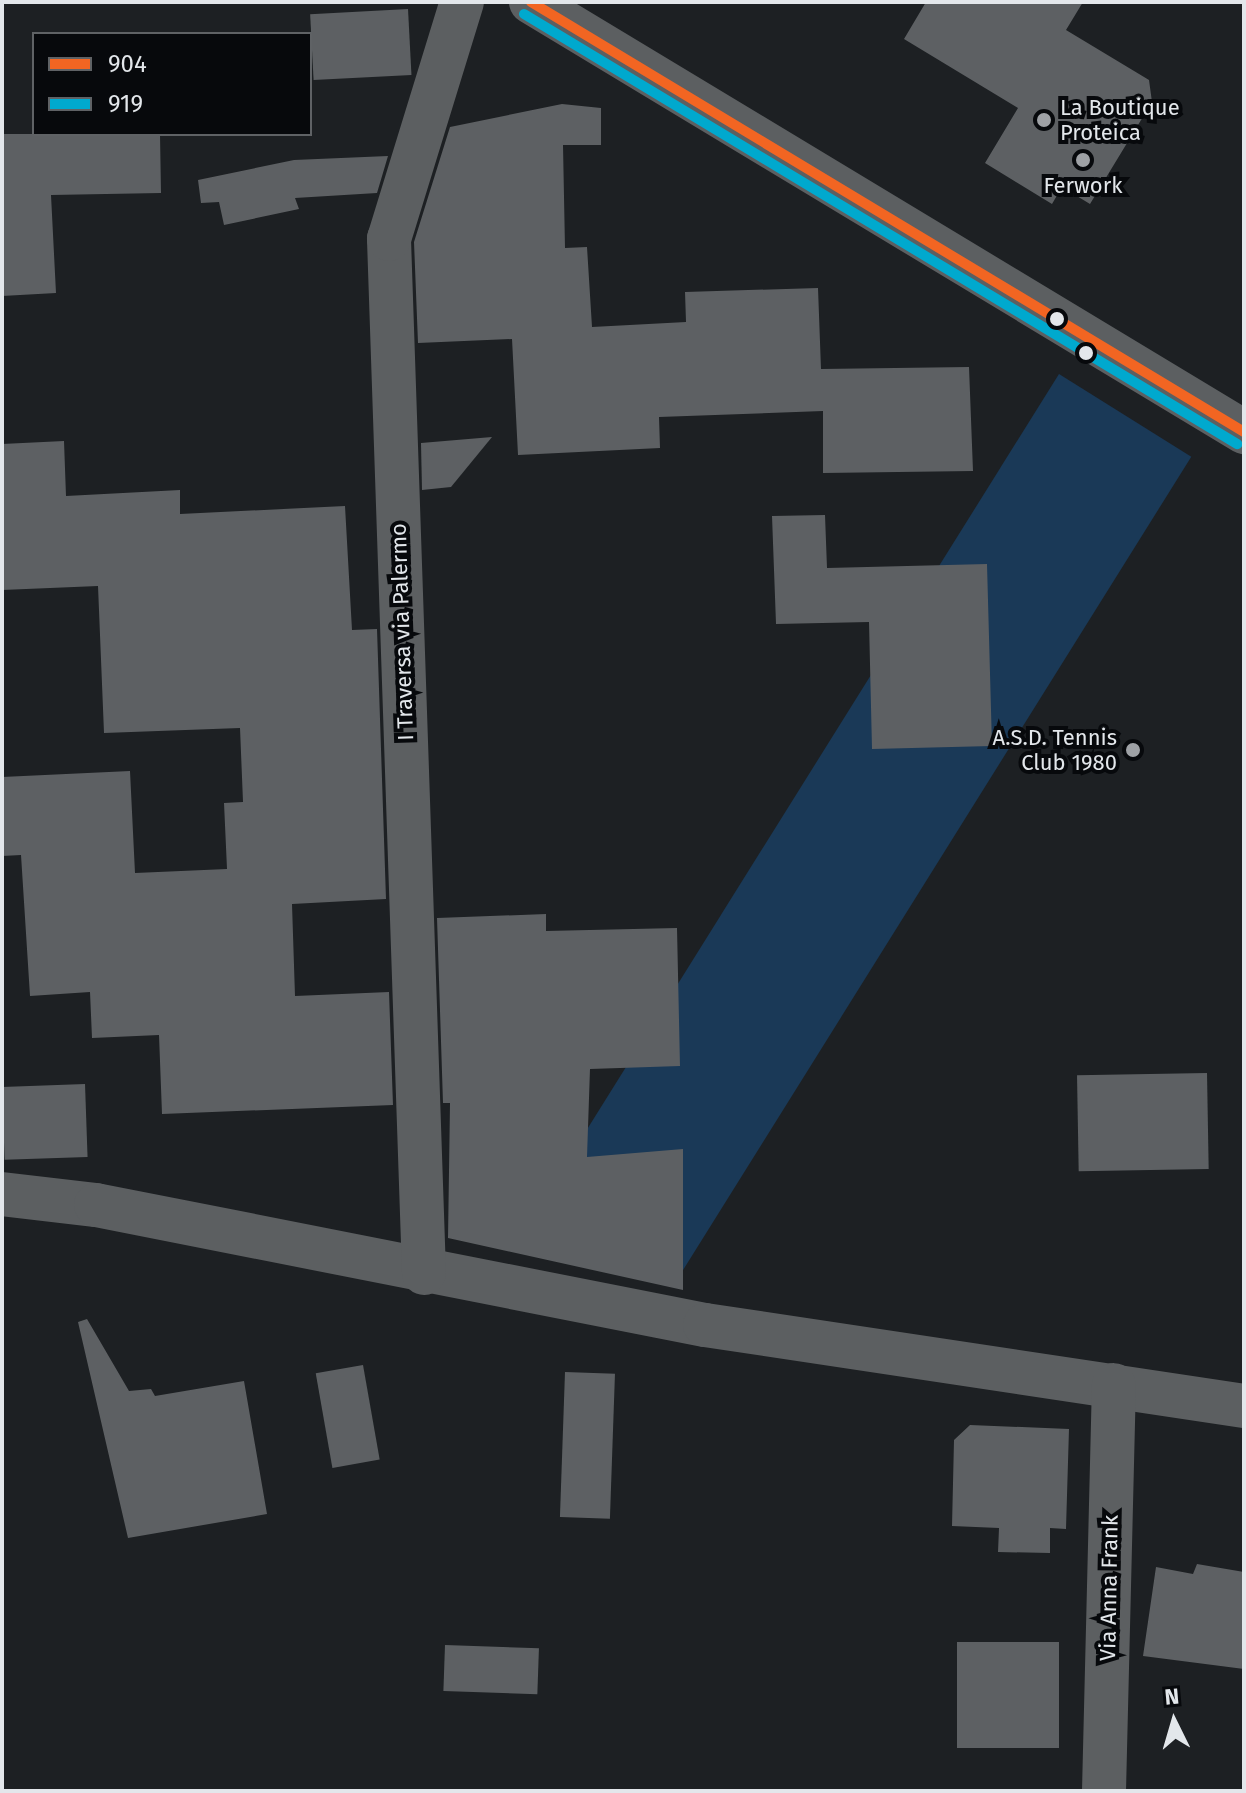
<!DOCTYPE html>
<html>
<head>
<meta charset="utf-8">
<style>
	body { margin:0 }
	#map { position:relative; width:1246px; height:1793px; overflow:hidden; background:#1d2023; font-family:"Fira Sans",sans-serif }
	div>[style] { position:absolute }
	.green>* { inset:0; background:#1a3957; transform-origin:0 0 }
	.building>* { inset:0; background:#5d6063; transform-origin:0 0 }
	.street>* { height:44px; margin:-22px; padding:0 22px; transform-origin:22px; border-radius:22px; background:#5c5f61 }
	.secondary>* { height:44px; margin:-22px; padding:0 22px; transform-origin:22px; border-radius:22px; background:#5c5f61 }
	.bus-1>* { height:10px; margin:-5px; padding:0 5px; transform-origin:5px; border-radius:5px; background:#f26522 }
	.bus-2>* { height:10px; margin:-5px; padding:0 5px; transform-origin:5px; border-radius:5px; background:#00a9ce }
	.dots>* { width:22px; height:22px; translate:-50% -50%; box-sizing:border-box; border:4px solid #07090c; border-radius:50% }
	span { translate:-50% -50%; white-space:nowrap; text-align:center; line-height:1.15; -webkit-text-stroke:8px #07090c; paint-order:stroke }
	.poi-label { font-size:22px; color:#e3e7eb }
	.left { translate:0 -50%; text-align:left }
	.right { translate:-100% -50%; text-align:right }
	.street-label { font-size:22px; color:#e3e7eb }
	.frame { position:absolute; inset:0; border:4px solid #e3e7eb; pointer-events:none }
	.legend { position:absolute; left:32px; top:32px; width:280px; height:104px; box-sizing:border-box; background:#07090c; border:2px solid #5f6265; margin:0; padding:10px 14px; list-style:none; font-size:24px; color:#e3e7eb }
	.legend li { display:flex; align-items:center; gap:16px; height:40px }
	.legend b { width:40px; border:2px solid #5f6265 }
	.north { position:absolute; left:1134px; top:1681px; width:80px; height:80px; -webkit-text-stroke:6px #07090c; paint-order:stroke; rotate:355deg; font-size:22px; font-weight:700; line-height:32px; text-align:center; color:#e3e7eb }
	.north::after { content:''; display:block; margin:auto; width:28px; height:36px; background:#e3e7eb; clip-path:polygon(50% 0,100% 100%,50% 72%,0 100%) }
</style>
</head>
<body>
<div id="map">
	<div class="green">
		<div style="left:1059px;top:374px;width:156px;height:976px;rotate:32deg"></div>
	</div>
	<div class="building">
		<div style="clip-path:polygon(926px 2px,1083px 2px,1066px 30px,1149px 80px,1152px 102px,1090px 204px,1062px 187px,1052px 204px,985px 163px,1018px 108px,904px 39px)"></div>
		<div style="left:408px;top:9px;width:66px;height:98px;rotate:87deg"></div>
		<div style="clip-path:polygon(562px 104px,601px 108px,601px 145px,563px 145px,565px 248px,587px 247px,592px 327px,686px 322px,685px 292px,818px 288px,821px 369px,969px 367px,973px 471px,823px 473px,823px 411px,659px 417px,660px 448px,518px 455px,512px 339px,418px 343px,414px 242px,450px 127px)"></div>
		<div style="clip-path:polygon(2px 134px,160px 134px,161px 193px,51px 195px,56px 293px,2px 296px)"></div>
		<div style="clip-path:polygon(388px 156px,377px 193px,295px 198px,299px 209px,224px 225px,219px 202px,201px 203px,198px 180px,294px 160px)"></div>
		<div style="clip-path:polygon(492px 437px,451px 487px,422px 490px,421px 443px)"></div>
		<div style="clip-path:polygon(64px 441px,66px 496px,180px 490px,180px 514px,345px 506px,352px 630px,377px 629px,386px 899px,292px 904px,295px 996px,389px 992px,393px 1105px,162px 1114px,159px 1035px,92px 1038px,90px 992px,30px 996px,21px 855px,2px 856px,2px 777px,130px 771px,135px 873px,227px 869px,224px 803px,243px 802px,240px 728px,104px 733px,98px 586px,2px 590px,2px 444px)"></div>
		<div style="clip-path:polygon(825px 515px,827px 568px,987px 564px,992px 746px,872px 749px,869px 622px,776px 624px,772px 516px)"></div>
		<div style="clip-path:polygon(546px 914px,546px 931px,677px 928px,680px 1066px,590px 1069px,587px 1157px,683px 1149px,683px 1290px,448px 1238px,450px 1103px,443px 1103px,437px 918px)"></div>
		<div style="left:1207px;top:1073px;width:96px;height:130px;rotate:89deg"></div>
		<div style="left:85px;top:1084px;width:73px;height:83px;rotate:88deg"></div>
		<div style="clip-path:polygon(87px 1319px,129px 1391px,151px 1389px,155px 1396px,244px 1381px,267px 1514px,128px 1538px,78px 1322px)"></div>
		<div style="left:363px;top:1365px;width:96px;height:48px;rotate:80deg"></div>
		<div style="left:565px;top:1372px;width:50px;height:145px;rotate:2deg"></div>
		<div style="clip-path:polygon(970px 1425px,1069px 1429px,1066px 1529px,1050px 1528px,1050px 1553px,998px 1552px,999px 1528px,952px 1526px,954px 1440px)"></div>
		<div style="clip-path:polygon(1197px 1564px,1244px 1572px,1244px 1669px,1143px 1656px,1156px 1567px,1193px 1574px)"></div>
		<div style="left:957px;top:1642px;width:102px;height:106px"></div>
		<div style="left:445px;top:1645px;width:94px;height:46px;rotate:2deg"></div>
	</div>
	<div class="street">
		<div style="left:2px;top:1194px;width:95px;rotate:6.7deg"></div>
		<div style="left:96px;top:1205px;width:621px;rotate:11.15deg"></div>
		<div style="left:705px;top:1325px;width:545px;rotate:8.55deg"></div>
		<div style="left:424px;top:1273px;width:1035px;rotate:-91.94deg"></div>
		<div style="left:389px;top:239px;width:248px;rotate:-72.9deg"></div>
		<div style="left:1104px;top:1791px;width:406px;rotate:-88.6deg"></div>
	</div>
	<div class="secondary">
		<div style="left:531px;top:2px;width:833px;rotate:31.09deg"></div>
	</div>
	<div class="bus-1">
		<div style="left:531px;top:2px;width:833px;rotate:31.09deg"></div>
	</div>
	<div class="bus-2">
		<div style="left:524px;top:14px;width:833px;rotate:31.09deg"></div>
	</div>
	<div class="dots">
		<div style="left:1044px;top:120px;background:#9ea1a5"></div>
		<div style="left:1083px;top:160px;background:#9ea1a5"></div>
		<div style="left:1057px;top:319px;background:#e3e7eb"></div>
		<div style="left:1086px;top:353px;background:#e3e7eb"></div>
		<div style="left:1133px;top:750px;background:#9ea1a5"></div>
	</div>
	<div class="poi-label">
		<span class="left" style="left:1060px;top:120px">La Boutique<br>Proteica</span>
		<span style="left:1083px;top:186px">Ferwork</span>
		<span class="right" style="left:1117px;top:750px">A.S.D. Tennis<br>Club 1980</span>
	</div>
	<div class="street-label">
		<span style="left:402px;top:632px;rotate:-92deg">I Traversa via Palermo</span>
		<span style="left:1109px;top:1588px;rotate:-89deg">Via Anna Frank</span>
	</div>
	<div class="frame"></div>
	<ul class="legend">
	<li><b style="height:10px;background:#f26522"></b>904</li>
	<li><b style="height:10px;background:#00a9ce"></b>919</li>
	</ul>
	<div class="north">N</div>
</div>
</body>
</html>
